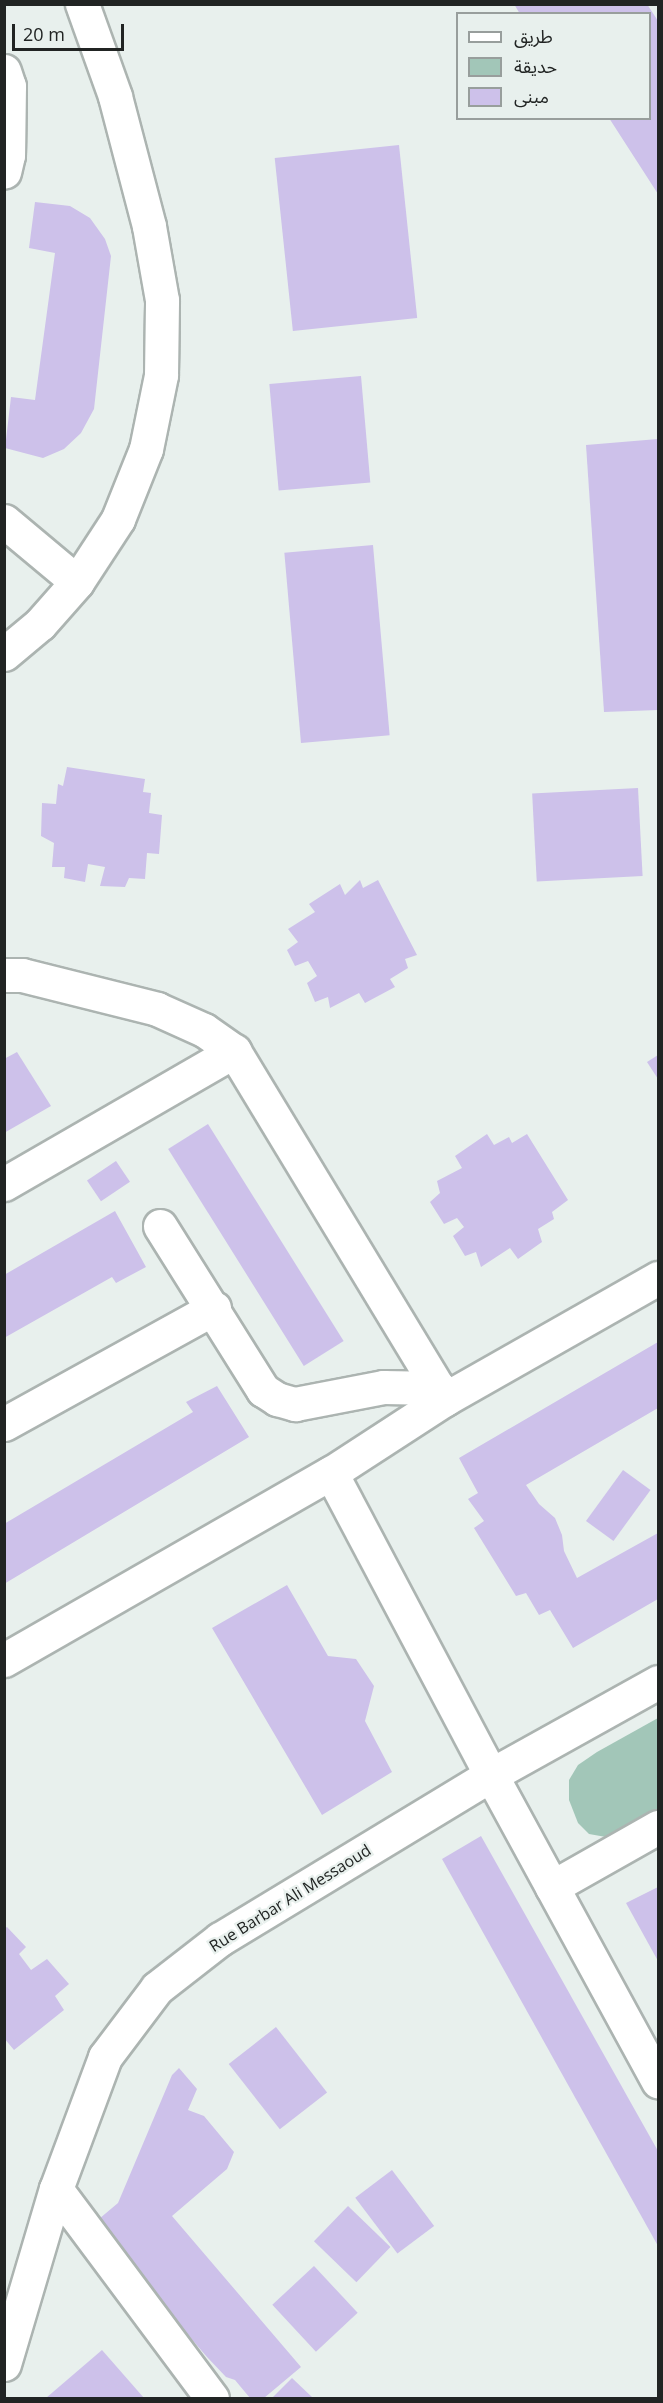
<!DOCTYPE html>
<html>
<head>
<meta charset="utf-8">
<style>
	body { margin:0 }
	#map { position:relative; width:663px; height:2403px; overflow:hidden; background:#e8f0ed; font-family:"Open Sans","Noto Sans Arabic",sans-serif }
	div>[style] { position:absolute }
	.green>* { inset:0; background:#a2c6b8 }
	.building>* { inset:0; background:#cdc1ea; transform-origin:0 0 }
	.roads { filter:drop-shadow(2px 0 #acb4b1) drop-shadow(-2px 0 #acb4b1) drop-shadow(0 2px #acb4b1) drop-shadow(0 -2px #acb4b1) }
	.minor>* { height:33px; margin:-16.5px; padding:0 16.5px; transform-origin:16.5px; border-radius:16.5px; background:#fff }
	span { translate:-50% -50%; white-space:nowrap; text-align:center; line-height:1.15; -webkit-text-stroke:4.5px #e8f0ed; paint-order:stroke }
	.street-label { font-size:16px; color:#212423 }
	.frame { position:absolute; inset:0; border:6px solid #212423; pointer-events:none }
	.legend { position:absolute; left:456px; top:12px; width:195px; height:108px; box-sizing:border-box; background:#e8f0ed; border:2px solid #989e9c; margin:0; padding:8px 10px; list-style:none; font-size:18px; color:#212423 }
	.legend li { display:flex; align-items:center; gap:12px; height:30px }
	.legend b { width:30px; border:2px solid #989e9c }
	.scale { position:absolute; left:12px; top:24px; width:112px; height:27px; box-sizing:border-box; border:3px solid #212423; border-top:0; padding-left:8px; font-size:18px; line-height:21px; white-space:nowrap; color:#212423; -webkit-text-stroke:4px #e8f0ed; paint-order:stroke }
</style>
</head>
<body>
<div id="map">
	<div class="green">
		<div style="clip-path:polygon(658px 1718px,658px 1810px,606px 1837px,589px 1834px,578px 1823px,569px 1800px,569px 1780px,578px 1765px,597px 1752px)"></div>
	</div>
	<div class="building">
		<div style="clip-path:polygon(514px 4px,647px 4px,658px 21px,658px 194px,609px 118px,650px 118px,650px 14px,520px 14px)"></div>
		<div style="left:399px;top:145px;width:174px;height:125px;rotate:84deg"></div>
		<div style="clip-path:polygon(35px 202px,70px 206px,90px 218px,105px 239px,111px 256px,94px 409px,81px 433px,64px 449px,43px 458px,5px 448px,11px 397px,35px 400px,55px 253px,29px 248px)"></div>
		<div style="left:361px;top:376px;width:107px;height:92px;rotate:85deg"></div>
		<div style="clip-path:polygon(658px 439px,658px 710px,604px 712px,586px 445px)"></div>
		<div style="left:373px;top:545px;width:191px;height:89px;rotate:85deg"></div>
		<div style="clip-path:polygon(67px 767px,145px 779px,143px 792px,151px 793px,149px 813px,162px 815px,159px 854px,147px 853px,145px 879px,129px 878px,125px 887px,100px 886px,105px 867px,88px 864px,85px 882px,64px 878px,65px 867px,52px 867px,54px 843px,41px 836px,42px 803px,56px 804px,58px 784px,63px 786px)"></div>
		<div style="left:638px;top:788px;width:88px;height:106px;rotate:87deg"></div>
		<div style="clip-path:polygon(360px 880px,363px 888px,378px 880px,417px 955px,405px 959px,408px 968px,390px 979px,395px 987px,365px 1003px,359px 993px,330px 1008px,328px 997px,315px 1002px,307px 983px,317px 976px,308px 961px,295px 966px,287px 950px,298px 942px,288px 929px,315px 912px,309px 904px,340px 884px,345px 895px)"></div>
		<div style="clip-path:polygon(17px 1052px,51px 1106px,4px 1133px,4px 1059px)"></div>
		<div style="clip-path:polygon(658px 1055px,658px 1079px,647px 1062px)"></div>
		<div style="left:208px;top:1124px;width:256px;height:47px;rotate:58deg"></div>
		<div style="clip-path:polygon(487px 1134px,494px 1145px,509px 1137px,512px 1143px,527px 1134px,568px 1200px,552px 1212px,554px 1219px,538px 1229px,542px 1242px,518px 1259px,510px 1248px,481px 1267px,476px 1252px,465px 1256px,453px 1236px,464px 1227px,457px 1218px,444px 1224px,430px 1202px,440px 1193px,437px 1181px,462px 1168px,455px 1156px)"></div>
		<div style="left:116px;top:1161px;width:25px;height:35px;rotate:56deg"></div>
		<div style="clip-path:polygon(115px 1211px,146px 1267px,116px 1283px,112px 1277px,4px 1338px,4px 1275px)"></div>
		<div style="clip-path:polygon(658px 1342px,658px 1408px,526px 1485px,539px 1504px,555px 1518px,562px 1535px,564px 1551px,577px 1578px,658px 1533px,658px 1599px,573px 1648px,550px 1610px,539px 1615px,526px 1593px,516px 1596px,474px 1528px,484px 1521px,468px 1499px,478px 1493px,459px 1458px)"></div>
		<div style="clip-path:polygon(217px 1386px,249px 1437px,4px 1584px,4px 1524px,193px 1412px,186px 1402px)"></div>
		<div style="left:623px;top:1470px;width:34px;height:63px;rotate:36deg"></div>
		<div style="clip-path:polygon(287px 1585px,328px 1656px,356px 1659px,374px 1686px,365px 1721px,392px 1772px,322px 1815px,212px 1628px)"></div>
		<div style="clip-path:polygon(481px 1836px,658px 2151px,658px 2246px,442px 1859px)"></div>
		<div style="clip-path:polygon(658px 1887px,658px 1961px,626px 1903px)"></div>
		<div style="clip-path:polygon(7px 1927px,26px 1947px,19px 1954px,31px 1970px,47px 1959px,69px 1984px,55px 1996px,64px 2010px,14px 2050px,4px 2038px,4px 1929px)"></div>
		<div style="left:276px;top:2027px;width:83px;height:60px;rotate:52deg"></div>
		<div style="clip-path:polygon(179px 2068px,197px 2089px,188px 2110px,204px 2116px,234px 2152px,227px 2169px,172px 2216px,301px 2367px,264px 2398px,250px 2398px,235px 2380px,226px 2377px,207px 2357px,93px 2224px,118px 2203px,172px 2075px)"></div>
		<div style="left:392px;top:2170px;width:70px;height:46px;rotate:53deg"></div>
		<div style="left:348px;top:2206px;width:59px;height:49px;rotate:44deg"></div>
		<div style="left:314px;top:2266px;width:64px;height:57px;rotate:47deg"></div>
		<div style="clip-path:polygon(102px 2350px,144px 2398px,46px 2398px)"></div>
		<div style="clip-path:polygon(292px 2378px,313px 2398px,272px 2398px)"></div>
	</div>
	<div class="roads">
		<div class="minor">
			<div style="left:4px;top:71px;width:16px;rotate:72deg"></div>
			<div style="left:9px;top:86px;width:69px;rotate:90.8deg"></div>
			<div style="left:8px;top:155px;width:17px;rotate:103deg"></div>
			<div style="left:4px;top:521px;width:95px;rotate:39.9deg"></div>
			<div style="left:4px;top:654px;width:47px;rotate:-39.8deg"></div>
			<div style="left:40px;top:624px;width:56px;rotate:-48.6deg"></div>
			<div style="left:77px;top:582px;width:75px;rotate:-56.9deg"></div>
			<div style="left:118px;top:519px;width:75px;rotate:-68.2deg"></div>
			<div style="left:146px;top:449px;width:76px;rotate:-78.5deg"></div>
			<div style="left:161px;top:375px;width:75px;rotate:-89.2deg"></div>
			<div style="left:162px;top:300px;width:75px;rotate:-100deg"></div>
			<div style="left:149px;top:226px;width:134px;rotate:-104.7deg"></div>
			<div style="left:115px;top:96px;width:98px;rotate:-109.7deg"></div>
			<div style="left:4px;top:975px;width:18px"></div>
			<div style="left:22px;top:975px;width:139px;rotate:14.1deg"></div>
			<div style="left:157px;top:1009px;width:51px;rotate:24.1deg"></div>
			<div style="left:204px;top:1030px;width:37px;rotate:35deg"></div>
			<div style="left:234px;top:1051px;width:407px;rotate:58.8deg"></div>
			<div style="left:4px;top:1184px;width:266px;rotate:-30deg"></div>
			<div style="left:160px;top:1226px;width:194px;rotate:57.9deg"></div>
			<div style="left:263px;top:1390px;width:17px;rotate:33deg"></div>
			<div style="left:277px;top:1399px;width:19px;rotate:16deg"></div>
			<div style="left:295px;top:1404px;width:90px;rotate:-10.9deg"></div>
			<div style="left:383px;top:1387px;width:56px;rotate:1deg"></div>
			<div style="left:4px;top:1424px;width:240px;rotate:-28.9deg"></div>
			<div style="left:331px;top:1473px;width:342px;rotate:62.1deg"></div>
			<div style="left:491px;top:1775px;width:349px;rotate:61.4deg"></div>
			<div style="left:4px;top:1660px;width:377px;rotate:-29.8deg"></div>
			<div style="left:331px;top:1473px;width:136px;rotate:-33deg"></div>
			<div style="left:445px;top:1399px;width:245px;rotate:-29.6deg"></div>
			<div style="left:552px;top:1887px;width:122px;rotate:-29.5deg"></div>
			<div style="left:56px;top:2189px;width:261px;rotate:53.3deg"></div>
			<div style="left:4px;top:2364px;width:183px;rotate:-73.5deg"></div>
			<div style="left:56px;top:2189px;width:141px;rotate:-69.6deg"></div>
			<div style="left:105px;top:2057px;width:86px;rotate:-53deg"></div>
			<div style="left:157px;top:1988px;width:80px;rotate:-37.9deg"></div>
			<div style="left:220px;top:1939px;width:317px;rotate:-31.2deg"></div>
			<div style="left:491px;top:1775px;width:191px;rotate:-29.1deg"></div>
		</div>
	</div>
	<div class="street-label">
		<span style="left:290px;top:1898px;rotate:-32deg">Rue Barbar Ali Messaoud</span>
	</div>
	<div class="frame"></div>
	<ul class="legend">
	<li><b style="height:8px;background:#fff"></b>طريق</li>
	<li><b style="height:16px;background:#a2c6b8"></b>حديقة</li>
	<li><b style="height:16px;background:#cdc1ea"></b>مبنى</li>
	</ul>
	<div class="scale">20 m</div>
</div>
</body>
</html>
